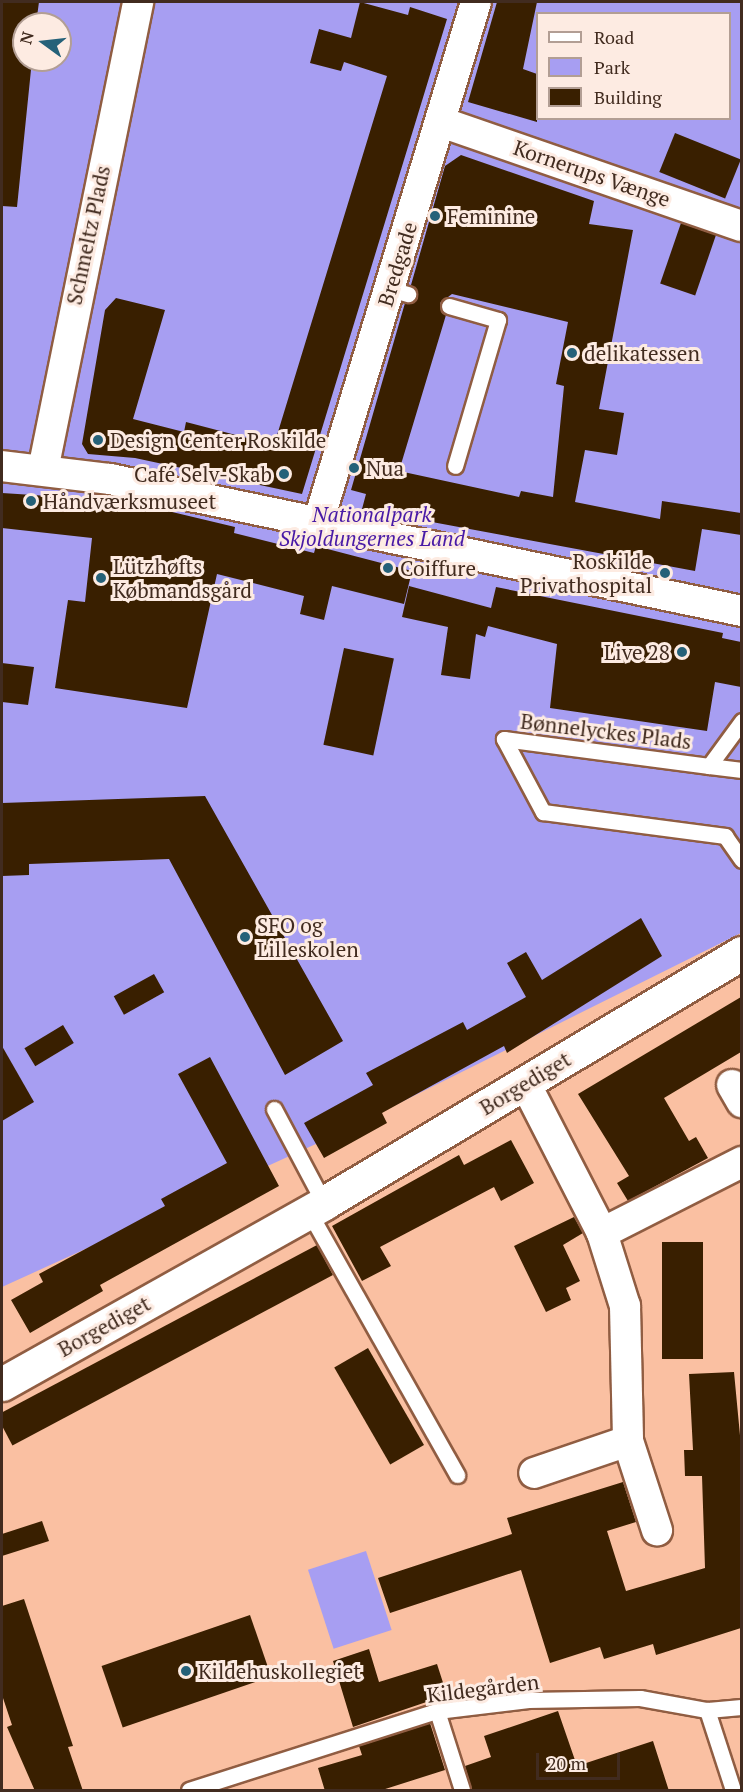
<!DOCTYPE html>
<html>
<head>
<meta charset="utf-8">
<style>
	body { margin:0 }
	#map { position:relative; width:743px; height:1792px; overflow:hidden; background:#fac0a2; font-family:"PT Serif",serif }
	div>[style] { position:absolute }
	.green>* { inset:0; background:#a79ef2; transform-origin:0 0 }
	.building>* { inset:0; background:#391f00; transform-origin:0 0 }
	.roads { filter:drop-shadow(2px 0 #905d42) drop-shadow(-2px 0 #905d42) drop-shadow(0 2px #905d42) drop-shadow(0 -2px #905d42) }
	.service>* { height:15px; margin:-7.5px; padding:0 7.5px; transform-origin:7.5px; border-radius:7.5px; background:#fff }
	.minor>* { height:30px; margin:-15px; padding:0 15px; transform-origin:15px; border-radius:15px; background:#fff }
	.secondary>* { height:33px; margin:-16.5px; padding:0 16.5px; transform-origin:16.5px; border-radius:16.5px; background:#fff }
	.dots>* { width:16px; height:16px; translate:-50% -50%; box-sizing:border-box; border:3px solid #fdebe2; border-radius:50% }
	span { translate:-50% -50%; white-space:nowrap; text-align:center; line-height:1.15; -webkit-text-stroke:6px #fdebe2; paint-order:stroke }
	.street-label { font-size:21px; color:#412b1f }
	.poi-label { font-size:21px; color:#412b1f }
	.left { translate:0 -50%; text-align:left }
	.right { translate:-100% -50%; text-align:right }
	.park-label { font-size:21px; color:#481aa6; font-style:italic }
	.frame { position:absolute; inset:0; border:3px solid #412b1f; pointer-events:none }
	.legend { position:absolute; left:536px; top:12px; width:195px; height:108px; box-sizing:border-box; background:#fdebe2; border:2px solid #b29e94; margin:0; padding:8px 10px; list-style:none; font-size:18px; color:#412b1f }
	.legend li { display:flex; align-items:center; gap:12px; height:30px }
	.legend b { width:30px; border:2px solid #b29e94 }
	.north { position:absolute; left:12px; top:12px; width:60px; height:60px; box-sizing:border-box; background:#fdebe2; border:2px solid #b29e94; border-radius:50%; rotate:285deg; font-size:16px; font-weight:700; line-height:24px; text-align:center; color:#412b1f }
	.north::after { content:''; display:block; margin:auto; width:21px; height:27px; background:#256179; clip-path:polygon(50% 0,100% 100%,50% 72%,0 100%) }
	.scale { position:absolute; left:536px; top:1753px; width:84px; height:27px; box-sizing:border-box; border:3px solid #412b1f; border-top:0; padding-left:8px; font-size:18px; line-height:21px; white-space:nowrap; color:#412b1f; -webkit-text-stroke:4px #fdebe2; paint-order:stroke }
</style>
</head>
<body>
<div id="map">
	<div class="green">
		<div style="clip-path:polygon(evenodd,2px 2px,742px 2px,741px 933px,329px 1138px,2px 1287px,2px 2px,538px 14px,730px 14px,730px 118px,538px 118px,538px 14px,2px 2px,24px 24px,60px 24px,60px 60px,24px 60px,24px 24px)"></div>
		<div style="left:366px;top:1551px;width:83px;height:61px;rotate:72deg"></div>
	</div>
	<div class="building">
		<div style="clip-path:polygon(2px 2px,39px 2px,36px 24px,24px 24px,24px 60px,32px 60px,17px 207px,2px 206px)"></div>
		<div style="clip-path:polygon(360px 2px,408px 15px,410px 7px,447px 19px,302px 494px,135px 458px,88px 454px,82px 444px,105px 310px,116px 298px,165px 310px,133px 419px,184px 432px,186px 422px,274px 445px,387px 76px,344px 62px,341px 71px,310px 63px,319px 29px,351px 38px)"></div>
		<div style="clip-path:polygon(497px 2px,537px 2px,523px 69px,537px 74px,537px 122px,468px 102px)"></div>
		<div style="left:675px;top:133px;width:71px;height:42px;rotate:22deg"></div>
		<div style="clip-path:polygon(evenodd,461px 155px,594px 201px,589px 224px,633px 230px,599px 409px,624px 413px,617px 455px,585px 450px,575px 502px,660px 519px,662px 501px,741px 513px,741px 535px,702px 529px,695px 571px,362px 509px,366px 494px,351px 490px,405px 303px,417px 297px,411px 285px,445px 166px,461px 155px,452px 294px,568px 322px,556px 384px,564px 386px,553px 497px,521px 491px,519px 497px,399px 471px,446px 315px,440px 303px,452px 294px)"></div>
		<div style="left:681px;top:223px;width:37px;height:64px;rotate:19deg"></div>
		<div style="clip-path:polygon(2px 493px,126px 501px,235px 527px,234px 533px,314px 553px,316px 546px,412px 571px,404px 604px,332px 586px,324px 620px,300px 614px,304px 596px,217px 574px,187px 708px,55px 688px,68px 600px,85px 602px,92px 538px,2px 528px)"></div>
		<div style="clip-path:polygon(409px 586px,491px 608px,496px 587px,723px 633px,722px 638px,741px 642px,741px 687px,715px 682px,707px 731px,550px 708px,557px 644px,488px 626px,485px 637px,476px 634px,470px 679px,441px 675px,448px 627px,402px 617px)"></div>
		<div style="left:344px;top:648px;width:51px;height:99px;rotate:12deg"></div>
		<div style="clip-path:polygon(2px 663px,34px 667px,28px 705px,2px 702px)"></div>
		<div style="clip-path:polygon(205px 796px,343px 1041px,285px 1075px,169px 859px,29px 864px,29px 875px,2px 876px,2px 803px)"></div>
		<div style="clip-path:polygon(641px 918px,662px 956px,507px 1053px,504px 1046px,382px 1113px,387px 1123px,324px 1158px,304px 1123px,373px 1085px,366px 1073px,463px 1022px,467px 1030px,526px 997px,507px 963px,526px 952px,542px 980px)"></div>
		<div style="left:154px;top:974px;width:21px;height:46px;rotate:61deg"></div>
		<div style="clip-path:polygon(741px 997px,741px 1052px,664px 1098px,689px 1141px,696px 1137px,708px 1158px,628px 1201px,617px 1183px,629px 1176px,578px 1094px)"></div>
		<div style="left:63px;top:1025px;width:21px;height:45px;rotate:59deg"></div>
		<div style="clip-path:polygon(2px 1046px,34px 1102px,2px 1121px)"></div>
		<div style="clip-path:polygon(210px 1057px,279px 1186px,100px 1285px,103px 1291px,30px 1333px,11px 1300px,43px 1282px,39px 1274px,165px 1206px,161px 1199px,227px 1163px,178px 1074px)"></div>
		<div style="clip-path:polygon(511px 1140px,534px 1183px,501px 1201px,494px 1187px,380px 1247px,391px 1266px,362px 1281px,332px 1226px,459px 1155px,464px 1165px)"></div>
		<div style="clip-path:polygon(574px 1217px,583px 1233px,563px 1245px,580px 1281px,566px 1288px,571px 1300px,546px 1312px,514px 1246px)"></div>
		<div style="left:662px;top:1242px;width:41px;height:117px"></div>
		<div style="left:317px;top:1245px;width:34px;height:363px;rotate:62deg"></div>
		<div style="left:368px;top:1348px;width:112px;height:39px;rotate:60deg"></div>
		<div style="clip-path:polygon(734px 1372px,741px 1446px,741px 1628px,656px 1655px,653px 1644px,604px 1659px,600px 1647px,550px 1663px,521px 1570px,390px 1613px,378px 1578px,512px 1534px,507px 1518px,623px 1482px,636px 1522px,607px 1531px,626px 1591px,705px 1568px,702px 1476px,685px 1476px,684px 1450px,693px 1450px,689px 1374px)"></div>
		<div style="clip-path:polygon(42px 1521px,49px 1541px,2px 1556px,2px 1534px)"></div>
		<div style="clip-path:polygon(24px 1599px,73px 1746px,68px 1747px,83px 1791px,35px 1791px,7px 1727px,12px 1725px,2px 1695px,2px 1606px)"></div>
		<div style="left:250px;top:1615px;width:65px;height:157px;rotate:71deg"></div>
		<div style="clip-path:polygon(369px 1649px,379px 1682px,437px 1664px,447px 1695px,353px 1727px,333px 1661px)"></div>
		<div style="clip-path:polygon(558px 1711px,577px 1766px,653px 1741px,669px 1791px,472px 1791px,465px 1766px,491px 1757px,484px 1736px)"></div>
		<div style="clip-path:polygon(430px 1723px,445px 1770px,379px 1791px,325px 1791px,318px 1768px,362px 1755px,359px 1746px)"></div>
	</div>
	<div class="roads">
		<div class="service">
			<div style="left:390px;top:289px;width:19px;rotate:16deg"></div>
			<div style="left:449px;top:306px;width:51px;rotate:15.9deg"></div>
			<div style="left:498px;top:320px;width:152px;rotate:106.4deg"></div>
			<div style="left:742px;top:721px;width:56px;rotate:126.3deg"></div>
			<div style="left:709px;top:766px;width:207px;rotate:-172.5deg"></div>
			<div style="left:504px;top:739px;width:83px;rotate:61.9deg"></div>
			<div style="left:543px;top:812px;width:184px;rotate:7.5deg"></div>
			<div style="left:725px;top:836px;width:29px;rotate:55deg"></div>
			<div style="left:709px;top:766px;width:33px;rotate:7deg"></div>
			<div style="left:274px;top:1109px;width:106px;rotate:62deg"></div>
			<div style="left:309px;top:1212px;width:302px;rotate:60.6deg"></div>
			<div style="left:707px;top:1710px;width:35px;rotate:-5deg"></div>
			<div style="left:437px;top:1711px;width:83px;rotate:72.4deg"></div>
			<div style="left:189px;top:1790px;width:260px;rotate:-17.7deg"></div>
			<div style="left:437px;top:1711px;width:92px;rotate:-6.9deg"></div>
			<div style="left:528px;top:1700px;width:112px;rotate:-1deg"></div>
			<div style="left:640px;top:1698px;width:68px;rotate:10.2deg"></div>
			<div style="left:707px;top:1710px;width:84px;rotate:72deg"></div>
		</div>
		<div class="minor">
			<div style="left:441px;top:122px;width:318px;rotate:19.1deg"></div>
			<div style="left:2px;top:466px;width:109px;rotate:6.9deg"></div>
			<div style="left:110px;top:479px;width:646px;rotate:11.8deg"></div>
			<div style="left:43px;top:470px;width:478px;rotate:-78.5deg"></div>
			<div style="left:318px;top:523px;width:544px;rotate:-73.13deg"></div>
			<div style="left:525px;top:1083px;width:169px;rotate:62.8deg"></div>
			<div style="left:602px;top:1233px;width:77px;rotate:72.5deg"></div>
			<div style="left:625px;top:1306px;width:135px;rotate:88.7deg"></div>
			<div style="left:628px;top:1441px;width:99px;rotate:161.2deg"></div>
			<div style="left:732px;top:1085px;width:20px;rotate:60deg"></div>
			<div style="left:602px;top:1233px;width:157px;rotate:-26.9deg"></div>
			<div style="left:628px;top:1441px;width:94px;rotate:72deg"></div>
		</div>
		<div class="secondary">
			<div style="left:2px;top:1384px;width:369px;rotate:-29.3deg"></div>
			<div style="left:324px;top:1203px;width:487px;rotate:-30.9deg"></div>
		</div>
	</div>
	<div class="dots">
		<div style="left:435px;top:216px;background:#256179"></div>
		<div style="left:572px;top:353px;background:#256179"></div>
		<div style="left:98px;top:440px;background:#256179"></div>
		<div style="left:354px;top:468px;background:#256179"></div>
		<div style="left:284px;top:474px;background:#256179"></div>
		<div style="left:31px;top:501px;background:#256179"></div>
		<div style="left:388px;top:568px;background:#256179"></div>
		<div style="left:665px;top:573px;background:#256179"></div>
		<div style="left:101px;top:578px;background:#256179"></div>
		<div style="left:682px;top:652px;background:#256179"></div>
		<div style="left:245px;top:937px;background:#256179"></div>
		<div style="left:186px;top:1671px;background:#256179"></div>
	</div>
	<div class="street-label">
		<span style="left:592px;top:173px;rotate:19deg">Kornerups Vænge</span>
		<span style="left:88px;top:235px;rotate:-78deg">Schmeltz Plads</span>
		<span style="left:397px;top:264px;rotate:-73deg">Bredgade</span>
		<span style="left:606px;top:731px;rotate:7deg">Bønnelyckes Plads</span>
		<span style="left:525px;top:1083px;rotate:-31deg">Borgediget</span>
		<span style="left:104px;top:1326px;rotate:-29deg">Borgediget</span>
		<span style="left:483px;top:1688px;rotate:-7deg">Kildegården</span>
	</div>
	<div class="poi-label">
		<span class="left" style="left:447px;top:216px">Feminine</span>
		<span class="left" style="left:584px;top:353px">delikatessen</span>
		<span class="left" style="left:110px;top:440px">Design Center Roskilde</span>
		<span class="left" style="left:366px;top:468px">Nua</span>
		<span class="right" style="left:272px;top:474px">Café Selv-Skab</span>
		<span class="left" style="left:43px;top:501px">Håndværksmuseet</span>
		<span class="right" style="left:652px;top:573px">Roskilde<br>Privathospital</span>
		<span class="left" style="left:113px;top:578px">Lützhøfts<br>Købmandsgård</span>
		<span class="left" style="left:400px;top:568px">Coiffure</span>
		<span class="right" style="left:670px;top:652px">Live 28</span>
		<span class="left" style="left:257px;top:937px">SFO og<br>Lilleskolen</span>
		<span class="left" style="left:198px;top:1671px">Kildehuskollegiet</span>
	</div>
	<div class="park-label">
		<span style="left:372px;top:526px">Nationalpark<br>Skjoldungernes Land</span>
	</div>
	<div class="frame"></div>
	<ul class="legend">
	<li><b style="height:8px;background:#fff"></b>Road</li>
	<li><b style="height:16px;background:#a79ef2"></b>Park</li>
	<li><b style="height:16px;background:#391f00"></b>Building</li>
	</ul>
	<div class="north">N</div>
	<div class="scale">20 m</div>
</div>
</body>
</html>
